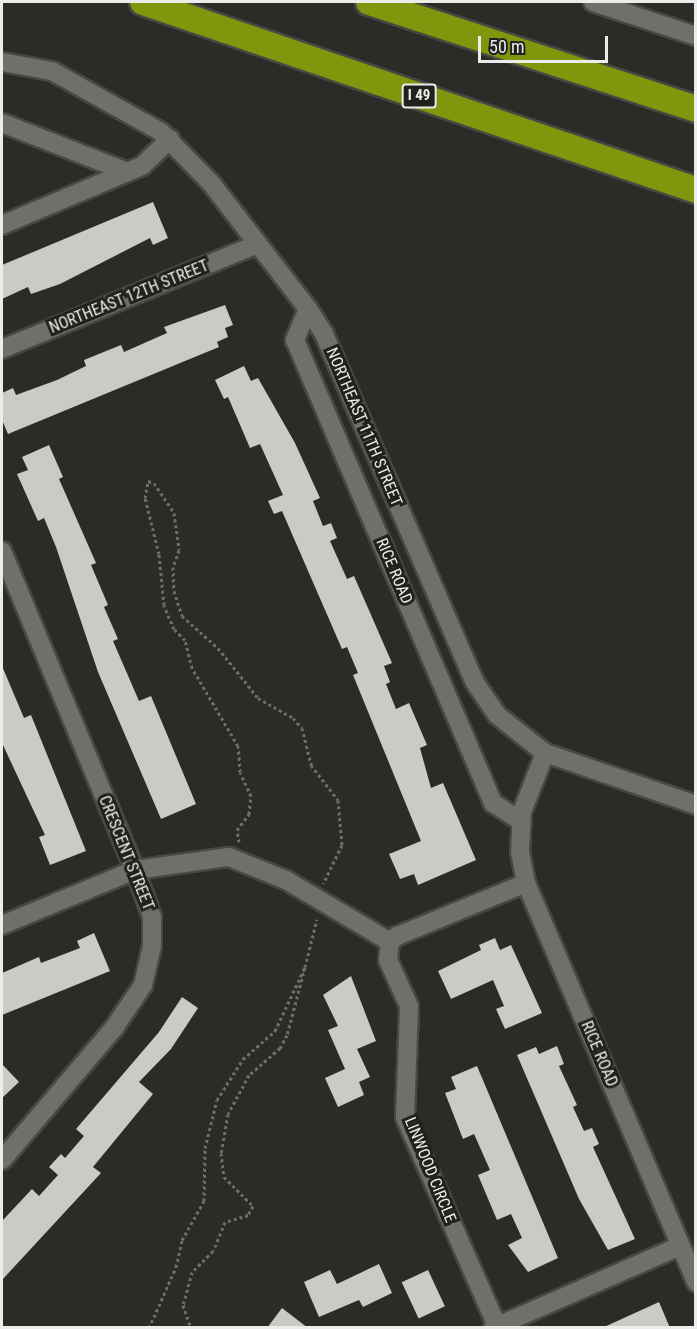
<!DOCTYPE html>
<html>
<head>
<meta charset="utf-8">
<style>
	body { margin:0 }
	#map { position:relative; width:697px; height:1329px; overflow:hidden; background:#2a2c27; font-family:"Roboto Condensed",sans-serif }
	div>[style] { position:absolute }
	.building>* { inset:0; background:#c9cbc4; transform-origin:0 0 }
	.path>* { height:3px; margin-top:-1.5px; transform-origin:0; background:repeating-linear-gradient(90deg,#6d6f6a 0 3px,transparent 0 6px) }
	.roads { filter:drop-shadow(2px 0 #474844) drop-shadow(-2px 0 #474844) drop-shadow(0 2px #474844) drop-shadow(0 -2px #474844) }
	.minor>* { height:18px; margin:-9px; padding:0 9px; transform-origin:9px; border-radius:9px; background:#6e706a }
	.highway>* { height:26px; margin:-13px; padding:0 13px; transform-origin:13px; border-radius:13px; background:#80960d }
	span { translate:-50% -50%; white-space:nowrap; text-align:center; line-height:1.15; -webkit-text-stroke:6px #21221d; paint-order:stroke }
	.shield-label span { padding:2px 4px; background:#21221d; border:2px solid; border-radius:4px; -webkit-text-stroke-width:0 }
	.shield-label { font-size:15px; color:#ecedea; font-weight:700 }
	.street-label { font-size:16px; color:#ecedea }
	.frame { position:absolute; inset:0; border:3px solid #ecedea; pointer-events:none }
	.scale { position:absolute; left:478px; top:36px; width:130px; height:27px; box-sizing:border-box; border:3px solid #ecedea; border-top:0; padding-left:8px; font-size:18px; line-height:21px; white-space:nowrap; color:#ecedea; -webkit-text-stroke:4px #21221d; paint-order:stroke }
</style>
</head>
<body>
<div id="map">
	<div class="building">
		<div style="clip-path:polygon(153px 202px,168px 238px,153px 245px,150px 238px,60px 284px,31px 294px,28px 287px,2px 299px,2px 265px)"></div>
		<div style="clip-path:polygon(225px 305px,233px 325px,225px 328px,228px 337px,217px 342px,219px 347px,8px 434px,2px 420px,2px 393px,13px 388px,16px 395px,57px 380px,86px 366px,84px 360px,121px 345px,124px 352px,167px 333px,164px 327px)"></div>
		<div style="clip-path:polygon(244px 366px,251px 381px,258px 378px,295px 443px,320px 498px,313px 501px,323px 526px,331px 523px,337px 538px,330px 541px,347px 579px,354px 576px,392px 663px,384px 666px,390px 682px,386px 684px,396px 709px,409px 703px,427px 745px,420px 748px,431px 788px,443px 783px,476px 860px,418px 885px,414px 874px,400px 879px,389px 854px,421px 841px,353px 675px,358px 673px,347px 647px,342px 649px,282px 511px,274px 514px,268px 501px,283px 495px,260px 444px,250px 448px,228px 397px,224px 399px,215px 380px)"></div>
		<div style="clip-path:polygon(49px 445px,63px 477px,59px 479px,96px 563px,91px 565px,108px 605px,104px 607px,118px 639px,113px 641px,139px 701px,151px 696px,196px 804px,161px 819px,98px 672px,56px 547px,44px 518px,38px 521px,17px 474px,28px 470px,22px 457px)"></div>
		<div style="clip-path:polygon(2px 666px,24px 718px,31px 715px,86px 851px,50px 865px,39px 837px,45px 835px,2px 743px)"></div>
		<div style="clip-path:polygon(94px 933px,110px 971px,2px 1015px,2px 973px,39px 957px,41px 963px,80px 948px,77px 941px)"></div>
		<div style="clip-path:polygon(495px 938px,500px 950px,511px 945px,542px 1013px,505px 1029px,496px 1009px,504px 1006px,493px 980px,451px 999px,438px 971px,481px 950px,479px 945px)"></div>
		<div style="clip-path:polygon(351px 976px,376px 1041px,357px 1049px,370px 1077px,359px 1082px,364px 1095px,338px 1107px,325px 1078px,345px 1069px,328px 1030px,338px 1026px,323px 995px)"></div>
		<div style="clip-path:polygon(182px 997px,198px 1008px,171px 1049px,139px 1082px,153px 1094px,93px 1167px,101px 1173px,2px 1280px,2px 1221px,32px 1189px,39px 1196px,58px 1175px,49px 1167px,61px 1154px,65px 1158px,84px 1136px,76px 1129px,159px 1032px)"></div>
		<div style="clip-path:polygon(557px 1046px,564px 1064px,559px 1066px,577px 1105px,573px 1107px,584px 1131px,592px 1128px,599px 1144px,593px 1147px,635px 1239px,608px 1250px,579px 1199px,517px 1055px,536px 1047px,539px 1054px)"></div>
		<div style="clip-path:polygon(2px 1064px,19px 1082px,2px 1098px)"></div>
		<div style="clip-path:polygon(477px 1066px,558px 1258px,528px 1272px,508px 1245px,522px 1238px,511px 1214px,497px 1220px,478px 1175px,490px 1170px,474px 1134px,463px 1139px,445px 1093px,456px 1089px,451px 1077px)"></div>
		<div style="clip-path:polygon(379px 1264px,392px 1293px,363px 1307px,359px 1300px,319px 1317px,304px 1282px,330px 1270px,337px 1284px)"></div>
		<div style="left:428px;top:1270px;width:40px;height:29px;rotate:65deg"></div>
		<div style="clip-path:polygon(659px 1302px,670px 1328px,602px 1328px)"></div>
		<div style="clip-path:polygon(282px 1308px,308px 1328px,267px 1328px)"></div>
	</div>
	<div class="path">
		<div style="left:239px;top:842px;width:12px;rotate:-99deg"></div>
		<div style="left:237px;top:830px;width:20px;rotate:-53deg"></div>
		<div style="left:249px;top:814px;width:18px;rotate:-84deg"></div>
		<div style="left:251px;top:796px;width:26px;rotate:-115deg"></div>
		<div style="left:240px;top:772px;width:26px;rotate:-94deg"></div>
		<div style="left:238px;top:746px;width:91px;rotate:-120.5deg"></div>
		<div style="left:192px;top:668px;width:29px;rotate:-104deg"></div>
		<div style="left:185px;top:640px;width:16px;rotate:-135deg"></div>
		<div style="left:174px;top:629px;width:26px;rotate:-113deg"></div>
		<div style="left:164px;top:605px;width:51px;rotate:-95.6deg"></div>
		<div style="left:159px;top:554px;width:58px;rotate:-104deg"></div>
		<div style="left:145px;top:498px;width:17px;rotate:-80deg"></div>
		<div style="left:148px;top:481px;width:6px;rotate:18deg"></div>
		<div style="left:154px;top:483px;width:36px;rotate:56deg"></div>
		<div style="left:174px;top:513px;width:37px;rotate:82deg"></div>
		<div style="left:179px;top:550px;width:18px;rotate:109deg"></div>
		<div style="left:173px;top:567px;width:24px;rotate:88deg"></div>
		<div style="left:174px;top:591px;width:26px;rotate:72deg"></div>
		<div style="left:182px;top:616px;width:48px;rotate:41.6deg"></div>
		<div style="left:218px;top:648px;width:64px;rotate:51.3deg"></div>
		<div style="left:258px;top:698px;width:40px;rotate:29.7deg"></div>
		<div style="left:293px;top:718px;width:13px;rotate:48deg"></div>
		<div style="left:302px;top:728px;width:38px;rotate:76deg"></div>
		<div style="left:311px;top:765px;width:44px;rotate:52.4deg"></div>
		<div style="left:338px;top:800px;width:45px;rotate:84.9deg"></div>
		<div style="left:342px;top:845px;width:43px;rotate:116deg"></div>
		<div style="left:305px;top:967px;width:49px;rotate:-76deg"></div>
		<div style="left:149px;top:1328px;width:67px;rotate:-66.1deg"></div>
		<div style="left:176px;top:1267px;width:28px;rotate:-77deg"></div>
		<div style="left:182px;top:1240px;width:45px;rotate:-60.6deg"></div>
		<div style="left:204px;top:1201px;width:53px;rotate:-88.9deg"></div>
		<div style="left:205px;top:1148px;width:49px;rotate:-76deg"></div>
		<div style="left:217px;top:1100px;width:49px;rotate:-57.6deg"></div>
		<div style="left:243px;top:1059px;width:43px;rotate:-41.2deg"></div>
		<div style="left:275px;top:1031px;width:71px;rotate:-64.9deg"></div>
		<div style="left:305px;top:967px;width:70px;rotate:104.8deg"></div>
		<div style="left:287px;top:1035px;width:15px;rotate:118deg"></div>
		<div style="left:280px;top:1048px;width:41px;rotate:138.9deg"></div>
		<div style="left:249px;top:1075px;width:44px;rotate:118.3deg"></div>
		<div style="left:228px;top:1114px;width:40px;rotate:100deg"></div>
		<div style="left:221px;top:1153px;width:24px;rotate:83deg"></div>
		<div style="left:224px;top:1177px;width:41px;rotate:45deg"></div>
		<div style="left:253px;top:1206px;width:10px;rotate:119deg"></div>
		<div style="left:248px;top:1215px;width:24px;rotate:163deg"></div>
		<div style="left:225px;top:1222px;width:31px;rotate:112deg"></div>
		<div style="left:213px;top:1251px;width:30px;rotate:135deg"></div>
		<div style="left:192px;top:1272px;width:34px;rotate:105deg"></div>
		<div style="left:183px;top:1305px;width:24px;rotate:71deg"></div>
	</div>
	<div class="roads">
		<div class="minor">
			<div style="left:593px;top:2px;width:108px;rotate:18.3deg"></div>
			<div style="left:2px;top:62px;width:51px;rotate:10.2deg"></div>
			<div style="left:52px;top:71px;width:125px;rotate:29.2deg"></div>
			<div style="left:161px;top:132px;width:71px;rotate:45.6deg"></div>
			<div style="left:211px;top:183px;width:159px;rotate:52.4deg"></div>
			<div style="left:308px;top:309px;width:30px;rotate:57deg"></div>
			<div style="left:324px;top:334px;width:378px;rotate:66.6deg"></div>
			<div style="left:474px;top:681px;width:41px;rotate:55.9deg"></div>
			<div style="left:497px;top:715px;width:61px;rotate:38.4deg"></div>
			<div style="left:545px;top:753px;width:160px;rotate:19deg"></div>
			<div style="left:2px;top:123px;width:135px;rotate:21.3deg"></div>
			<div style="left:2px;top:225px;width:152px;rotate:-22.9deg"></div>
			<div style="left:142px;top:166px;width:39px;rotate:-44deg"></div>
			<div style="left:308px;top:309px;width:34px;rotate:113deg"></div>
			<div style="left:295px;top:340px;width:504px;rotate:66.85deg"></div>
			<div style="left:493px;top:803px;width:33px;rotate:33deg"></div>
			<div style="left:2px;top:349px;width:274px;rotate:-22.3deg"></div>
			<div style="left:2px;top:551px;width:346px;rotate:67.4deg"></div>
			<div style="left:135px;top:870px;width:50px;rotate:70.1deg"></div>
			<div style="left:152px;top:917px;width:29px;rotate:90deg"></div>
			<div style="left:152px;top:946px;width:40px;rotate:103deg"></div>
			<div style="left:143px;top:985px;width:52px;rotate:124deg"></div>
			<div style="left:114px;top:1028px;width:173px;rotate:130.3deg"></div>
			<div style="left:545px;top:753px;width:63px;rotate:111.3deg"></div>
			<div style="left:522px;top:812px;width:40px;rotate:92.9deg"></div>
			<div style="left:520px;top:852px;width:32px;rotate:79deg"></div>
			<div style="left:526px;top:883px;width:434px;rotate:66.9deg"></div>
			<div style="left:2px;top:925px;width:144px;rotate:-22.5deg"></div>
			<div style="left:135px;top:870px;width:95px;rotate:-7.9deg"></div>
			<div style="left:229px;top:857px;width:61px;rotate:22deg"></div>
			<div style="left:286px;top:880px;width:121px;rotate:30.8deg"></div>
			<div style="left:497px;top:1326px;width:228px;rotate:-113.8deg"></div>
			<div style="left:405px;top:1117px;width:111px;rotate:-87.9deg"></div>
			<div style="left:409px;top:1006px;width:51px;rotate:-114.5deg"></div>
			<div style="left:388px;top:960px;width:18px;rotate:-84deg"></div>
			<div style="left:390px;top:942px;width:9px;rotate:-41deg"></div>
			<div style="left:397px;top:936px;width:139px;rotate:-22.3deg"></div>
			<div style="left:493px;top:1328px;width:204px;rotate:-23.7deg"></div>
		</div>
		<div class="highway">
			<div style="left:143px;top:2px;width:584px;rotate:18.78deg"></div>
			<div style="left:369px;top:2px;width:344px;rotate:18.1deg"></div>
		</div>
	</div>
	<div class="shield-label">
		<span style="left:419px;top:96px">I 49</span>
	</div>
	<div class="street-label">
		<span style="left:129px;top:297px;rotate:-22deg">NORTHEAST 12TH STREET</span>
		<span style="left:364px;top:427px;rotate:67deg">NORTHEAST 11TH STREET</span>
		<span style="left:394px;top:571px;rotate:67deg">RICE ROAD</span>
		<span style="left:126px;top:853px;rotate:68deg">CRESCENT STREET</span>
		<span style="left:599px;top:1054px;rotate:67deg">RICE ROAD</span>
		<span style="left:430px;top:1170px;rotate:68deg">LINWOOD CIRCLE</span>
	</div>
	<div class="frame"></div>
	<div class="scale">50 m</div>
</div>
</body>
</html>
